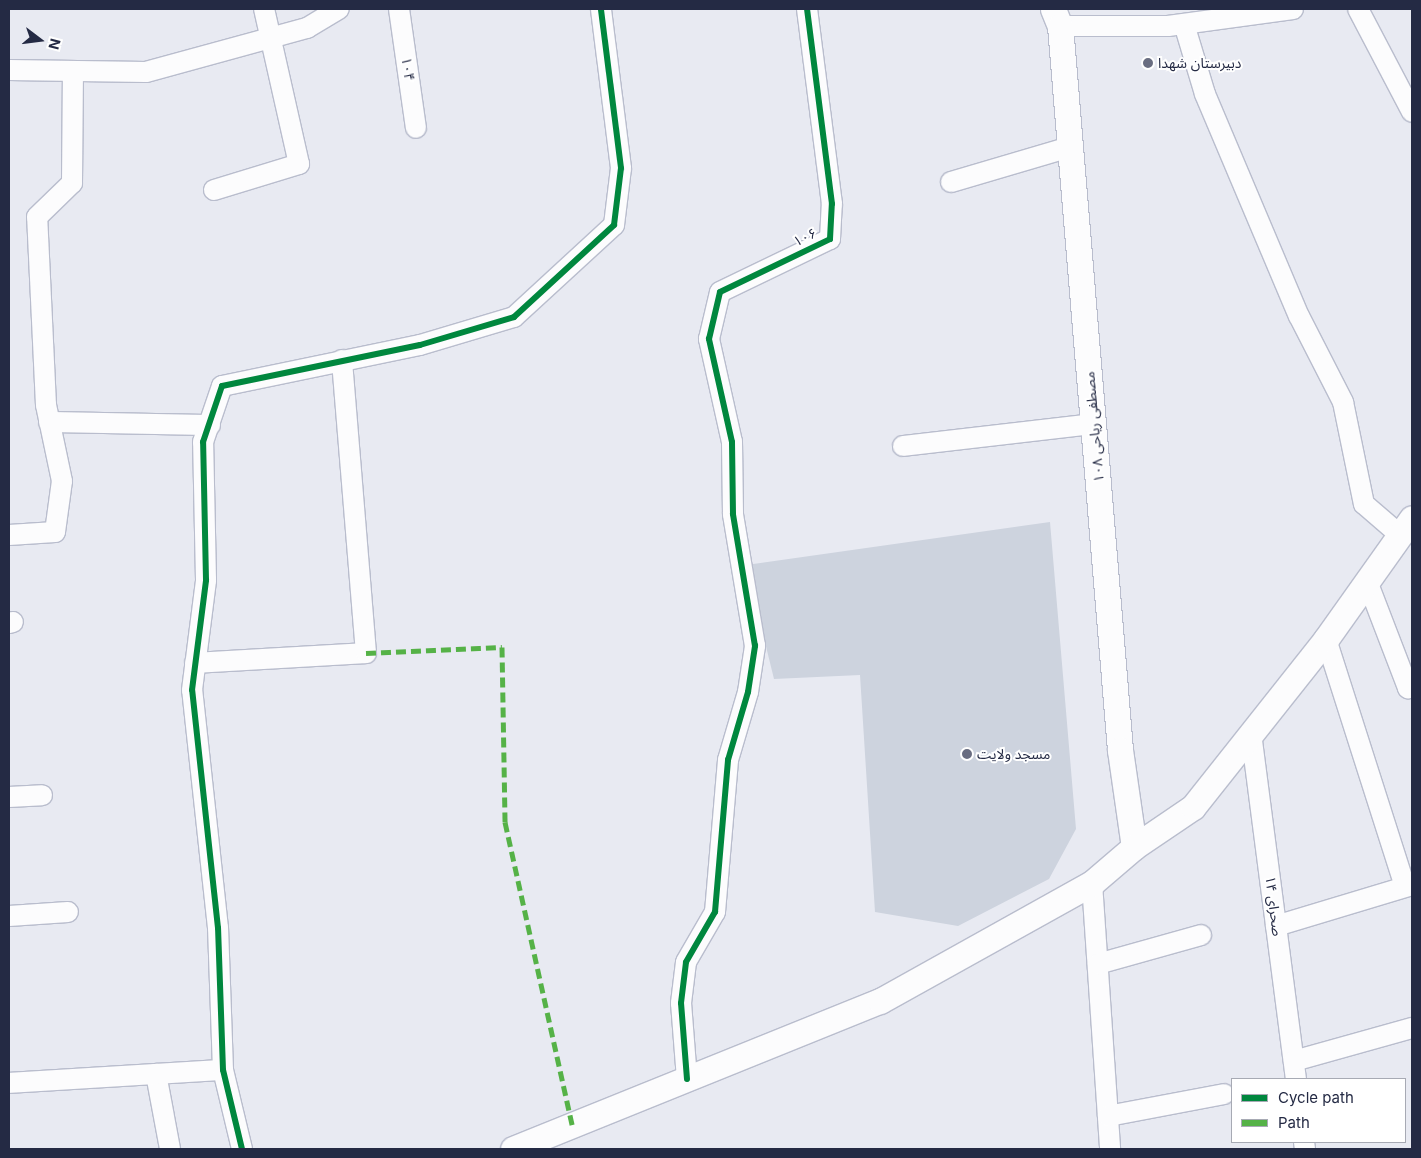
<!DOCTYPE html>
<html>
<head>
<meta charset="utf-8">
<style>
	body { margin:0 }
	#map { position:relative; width:1421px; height:1158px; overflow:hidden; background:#e8eaf2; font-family:Inter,"Noto Sans Arabic",sans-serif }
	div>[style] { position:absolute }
	.building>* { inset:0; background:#cdd3de }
	.roads { filter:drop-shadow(1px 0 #b9bdcd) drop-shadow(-1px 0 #b9bdcd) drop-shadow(0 1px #b9bdcd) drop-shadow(0 -1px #b9bdcd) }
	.minor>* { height:20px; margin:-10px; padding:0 10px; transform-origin:10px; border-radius:10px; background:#fcfcfd }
	.tertiary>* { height:25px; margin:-12.5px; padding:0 12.5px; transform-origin:12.5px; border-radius:12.5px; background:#fcfcfd }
	.quiet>* { height:5px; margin-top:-2.5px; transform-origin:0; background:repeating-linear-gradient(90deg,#55b247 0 10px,transparent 0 15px) }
	.cycleway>* { height:6px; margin:-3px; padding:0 3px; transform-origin:3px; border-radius:3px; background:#00873e }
	.dots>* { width:14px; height:14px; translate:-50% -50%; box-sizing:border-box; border:2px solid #fff; border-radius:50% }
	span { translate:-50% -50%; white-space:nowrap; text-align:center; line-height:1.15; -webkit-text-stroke:4px #fff; paint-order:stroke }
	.poi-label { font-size:14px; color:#242a44 }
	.left { translate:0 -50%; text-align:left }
	.street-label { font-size:14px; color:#242a44 }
	.frame { position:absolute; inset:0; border:10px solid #242a44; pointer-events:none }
	.legend { position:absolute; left:1231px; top:1078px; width:175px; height:65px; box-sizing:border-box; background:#fff; border:1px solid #a7aab4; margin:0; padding:6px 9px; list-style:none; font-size:15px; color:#242a44 }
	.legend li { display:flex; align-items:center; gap:10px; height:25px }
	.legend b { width:25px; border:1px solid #a7aab4 }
	.north { position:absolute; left:15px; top:15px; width:50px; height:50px; -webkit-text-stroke:4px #fff; paint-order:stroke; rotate:105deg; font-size:14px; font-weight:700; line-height:20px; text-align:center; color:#242a44 }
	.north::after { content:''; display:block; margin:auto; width:18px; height:22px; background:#242a44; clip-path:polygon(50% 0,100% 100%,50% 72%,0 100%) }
</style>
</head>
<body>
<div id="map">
	<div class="building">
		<div style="clip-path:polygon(1050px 522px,1076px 829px,1049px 879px,958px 926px,875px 912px,860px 675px,774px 679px,746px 565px)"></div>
	</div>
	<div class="roads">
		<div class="minor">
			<div style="left:399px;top:9px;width:120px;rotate:81.9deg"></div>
			<div style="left:1358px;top:9px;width:116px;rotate:62.3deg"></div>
			<div style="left:1184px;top:24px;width:73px;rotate:73.3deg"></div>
			<div style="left:1205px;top:94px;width:241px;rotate:67.1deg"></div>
			<div style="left:1299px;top:316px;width:97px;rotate:62.9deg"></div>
			<div style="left:1343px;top:402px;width:104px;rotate:78.4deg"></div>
			<div style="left:1364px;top:504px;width:48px;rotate:40.7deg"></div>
			<div style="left:1060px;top:26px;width:108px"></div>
			<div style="left:1168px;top:26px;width:126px;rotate:-7.7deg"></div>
			<div style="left:9px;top:70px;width:137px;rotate:0.8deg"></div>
			<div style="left:146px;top:72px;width:167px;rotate:-15.3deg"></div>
			<div style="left:307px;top:28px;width:37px;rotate:-31deg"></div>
			<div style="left:951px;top:182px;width:124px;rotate:-16.4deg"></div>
			<div style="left:214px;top:190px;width:89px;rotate:-17deg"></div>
			<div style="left:299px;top:164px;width:159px;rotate:-102.7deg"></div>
			<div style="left:49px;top:422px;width:161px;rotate:1.1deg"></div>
			<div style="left:903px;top:446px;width:191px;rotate:-6.6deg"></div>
			<div style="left:9px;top:535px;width:46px;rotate:-3.7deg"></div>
			<div style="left:55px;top:532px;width:51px;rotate:-82.2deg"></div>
			<div style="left:62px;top:481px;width:78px;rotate:-101.9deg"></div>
			<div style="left:46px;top:405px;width:188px;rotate:-92.7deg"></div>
			<div style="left:37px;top:217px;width:49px;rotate:-44.2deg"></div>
			<div style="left:72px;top:183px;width:112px;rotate:-89.5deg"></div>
			<div style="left:1367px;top:581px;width:115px;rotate:69deg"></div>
			<div style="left:1408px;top:688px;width:4px;rotate:-14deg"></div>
			<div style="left:9px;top:623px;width:4px;rotate:-14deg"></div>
			<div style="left:1326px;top:639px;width:259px;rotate:72.3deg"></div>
			<div style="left:195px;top:663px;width:171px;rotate:-3.3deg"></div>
			<div style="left:366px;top:653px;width:294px;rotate:-94.7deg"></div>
			<div style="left:1251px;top:733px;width:349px;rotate:82.6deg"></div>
			<div style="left:9px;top:797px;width:33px;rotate:-3deg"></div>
			<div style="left:1092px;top:883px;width:267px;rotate:86.1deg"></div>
			<div style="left:9px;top:916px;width:59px;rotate:-3.9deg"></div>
			<div style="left:1276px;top:926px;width:142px;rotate:-16.8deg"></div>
			<div style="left:1098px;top:964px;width:107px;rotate:-15.7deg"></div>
			<div style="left:1294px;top:1061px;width:123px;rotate:-15.6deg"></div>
			<div style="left:156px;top:1074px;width:76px;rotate:79.4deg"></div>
			<div style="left:687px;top:1079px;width:76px;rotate:-94.5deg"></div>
			<div style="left:681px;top:1003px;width:41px;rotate:-83deg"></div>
			<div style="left:686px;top:962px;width:58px;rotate:-59.9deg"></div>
			<div style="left:715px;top:912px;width:153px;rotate:-85.1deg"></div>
			<div style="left:728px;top:760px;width:71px;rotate:-73.6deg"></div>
			<div style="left:748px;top:692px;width:47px;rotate:-81.3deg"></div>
			<div style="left:755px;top:646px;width:134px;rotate:-99.5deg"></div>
			<div style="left:733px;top:514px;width:72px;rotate:-90.8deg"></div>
			<div style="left:732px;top:442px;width:106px;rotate:-102.6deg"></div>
			<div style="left:709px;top:339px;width:48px;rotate:-76.8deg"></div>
			<div style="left:720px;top:292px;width:122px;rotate:-25.7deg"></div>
			<div style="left:830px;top:239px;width:35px;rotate:-87deg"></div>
			<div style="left:832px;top:204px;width:197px;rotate:-97.3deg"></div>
			<div style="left:9px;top:1083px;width:214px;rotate:-3.5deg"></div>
			<div style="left:1108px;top:1116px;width:118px;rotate:-10.7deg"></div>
			<div style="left:1304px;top:1142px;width:7px;rotate:82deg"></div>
			<div style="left:242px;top:1149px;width:81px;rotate:-103.5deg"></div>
			<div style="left:223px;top:1070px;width:142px;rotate:-92deg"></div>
			<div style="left:218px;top:928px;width:239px;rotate:-96.2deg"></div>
			<div style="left:192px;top:690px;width:111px;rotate:-82.7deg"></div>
			<div style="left:206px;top:580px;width:138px;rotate:-91.2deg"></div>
			<div style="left:203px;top:442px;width:59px;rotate:-71.3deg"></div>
			<div style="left:222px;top:386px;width:202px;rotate:-11.7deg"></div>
			<div style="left:420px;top:345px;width:98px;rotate:-16.6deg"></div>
			<div style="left:514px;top:317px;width:136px;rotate:-42.6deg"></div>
			<div style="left:614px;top:225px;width:57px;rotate:-83deg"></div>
			<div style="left:621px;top:168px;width:160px;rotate:-97.2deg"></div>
		</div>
		<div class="tertiary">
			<div style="left:1053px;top:9px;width:18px;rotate:68deg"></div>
			<div style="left:1060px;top:26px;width:726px;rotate:85.26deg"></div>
			<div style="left:1120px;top:750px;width:98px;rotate:81.8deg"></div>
			<div style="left:513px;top:1149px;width:396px;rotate:-22deg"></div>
			<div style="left:880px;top:1001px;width:243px;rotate:-29.1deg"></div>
			<div style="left:1092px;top:883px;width:55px;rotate:-40.6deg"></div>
			<div style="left:1134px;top:847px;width:71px;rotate:-34.1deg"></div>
			<div style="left:1193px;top:807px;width:214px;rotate:-51.6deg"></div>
			<div style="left:1326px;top:639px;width:148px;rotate:-54.6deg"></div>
		</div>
	</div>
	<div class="quiet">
		<div style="left:366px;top:653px;width:136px;rotate:-2.5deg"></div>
		<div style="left:502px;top:647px;width:175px;rotate:89deg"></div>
		<div style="left:505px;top:822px;width:310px;rotate:77.5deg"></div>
	</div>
	<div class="cycleway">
		<div style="left:687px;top:1079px;width:76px;rotate:-94.5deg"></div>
		<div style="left:681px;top:1003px;width:41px;rotate:-83deg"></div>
		<div style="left:686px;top:962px;width:58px;rotate:-59.9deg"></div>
		<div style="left:715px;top:912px;width:153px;rotate:-85.1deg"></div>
		<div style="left:728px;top:760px;width:71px;rotate:-73.6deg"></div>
		<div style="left:748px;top:692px;width:47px;rotate:-81.3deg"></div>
		<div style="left:755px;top:646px;width:134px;rotate:-99.5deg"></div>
		<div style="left:733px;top:514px;width:72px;rotate:-90.8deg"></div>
		<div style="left:732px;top:442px;width:106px;rotate:-102.6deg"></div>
		<div style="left:709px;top:339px;width:48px;rotate:-76.8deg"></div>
		<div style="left:720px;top:292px;width:122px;rotate:-25.7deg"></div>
		<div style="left:830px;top:239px;width:35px;rotate:-87deg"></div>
		<div style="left:832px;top:204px;width:197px;rotate:-97.3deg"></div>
		<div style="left:242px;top:1149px;width:81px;rotate:-103.5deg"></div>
		<div style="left:223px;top:1070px;width:142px;rotate:-92deg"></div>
		<div style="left:218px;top:928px;width:239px;rotate:-96.2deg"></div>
		<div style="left:192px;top:690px;width:111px;rotate:-82.7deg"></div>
		<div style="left:206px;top:580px;width:138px;rotate:-91.2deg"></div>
		<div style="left:203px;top:442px;width:59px;rotate:-71.3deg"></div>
		<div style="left:222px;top:386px;width:202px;rotate:-11.7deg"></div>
		<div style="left:420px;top:345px;width:98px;rotate:-16.6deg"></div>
		<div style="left:514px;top:317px;width:136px;rotate:-42.6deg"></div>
		<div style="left:614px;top:225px;width:57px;rotate:-83deg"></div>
		<div style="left:621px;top:168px;width:160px;rotate:-97.2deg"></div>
	</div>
	<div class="dots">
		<div style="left:1148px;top:63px;background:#696d81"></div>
		<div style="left:967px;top:754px;background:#696d81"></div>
	</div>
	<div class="poi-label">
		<span class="left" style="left:1158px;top:63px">دبیرستان شهدا</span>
		<span class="left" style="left:977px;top:754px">مسجد ولایت</span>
	</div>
	<div class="street-label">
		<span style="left:408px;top:69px;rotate:82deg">۱۰۴</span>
		<span style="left:805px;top:237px;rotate:-26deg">۱۰۶</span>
		<span style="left:1094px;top:427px;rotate:-95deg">مصطفی ریاحی ۱۰۸</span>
		<span style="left:1274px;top:906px;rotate:83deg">صحرای ۱۴</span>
	</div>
	<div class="frame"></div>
	<ul class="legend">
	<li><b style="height:6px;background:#00873e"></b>Cycle path</li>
	<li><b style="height:6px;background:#55b247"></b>Path</li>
	</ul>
	<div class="north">N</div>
</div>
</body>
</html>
